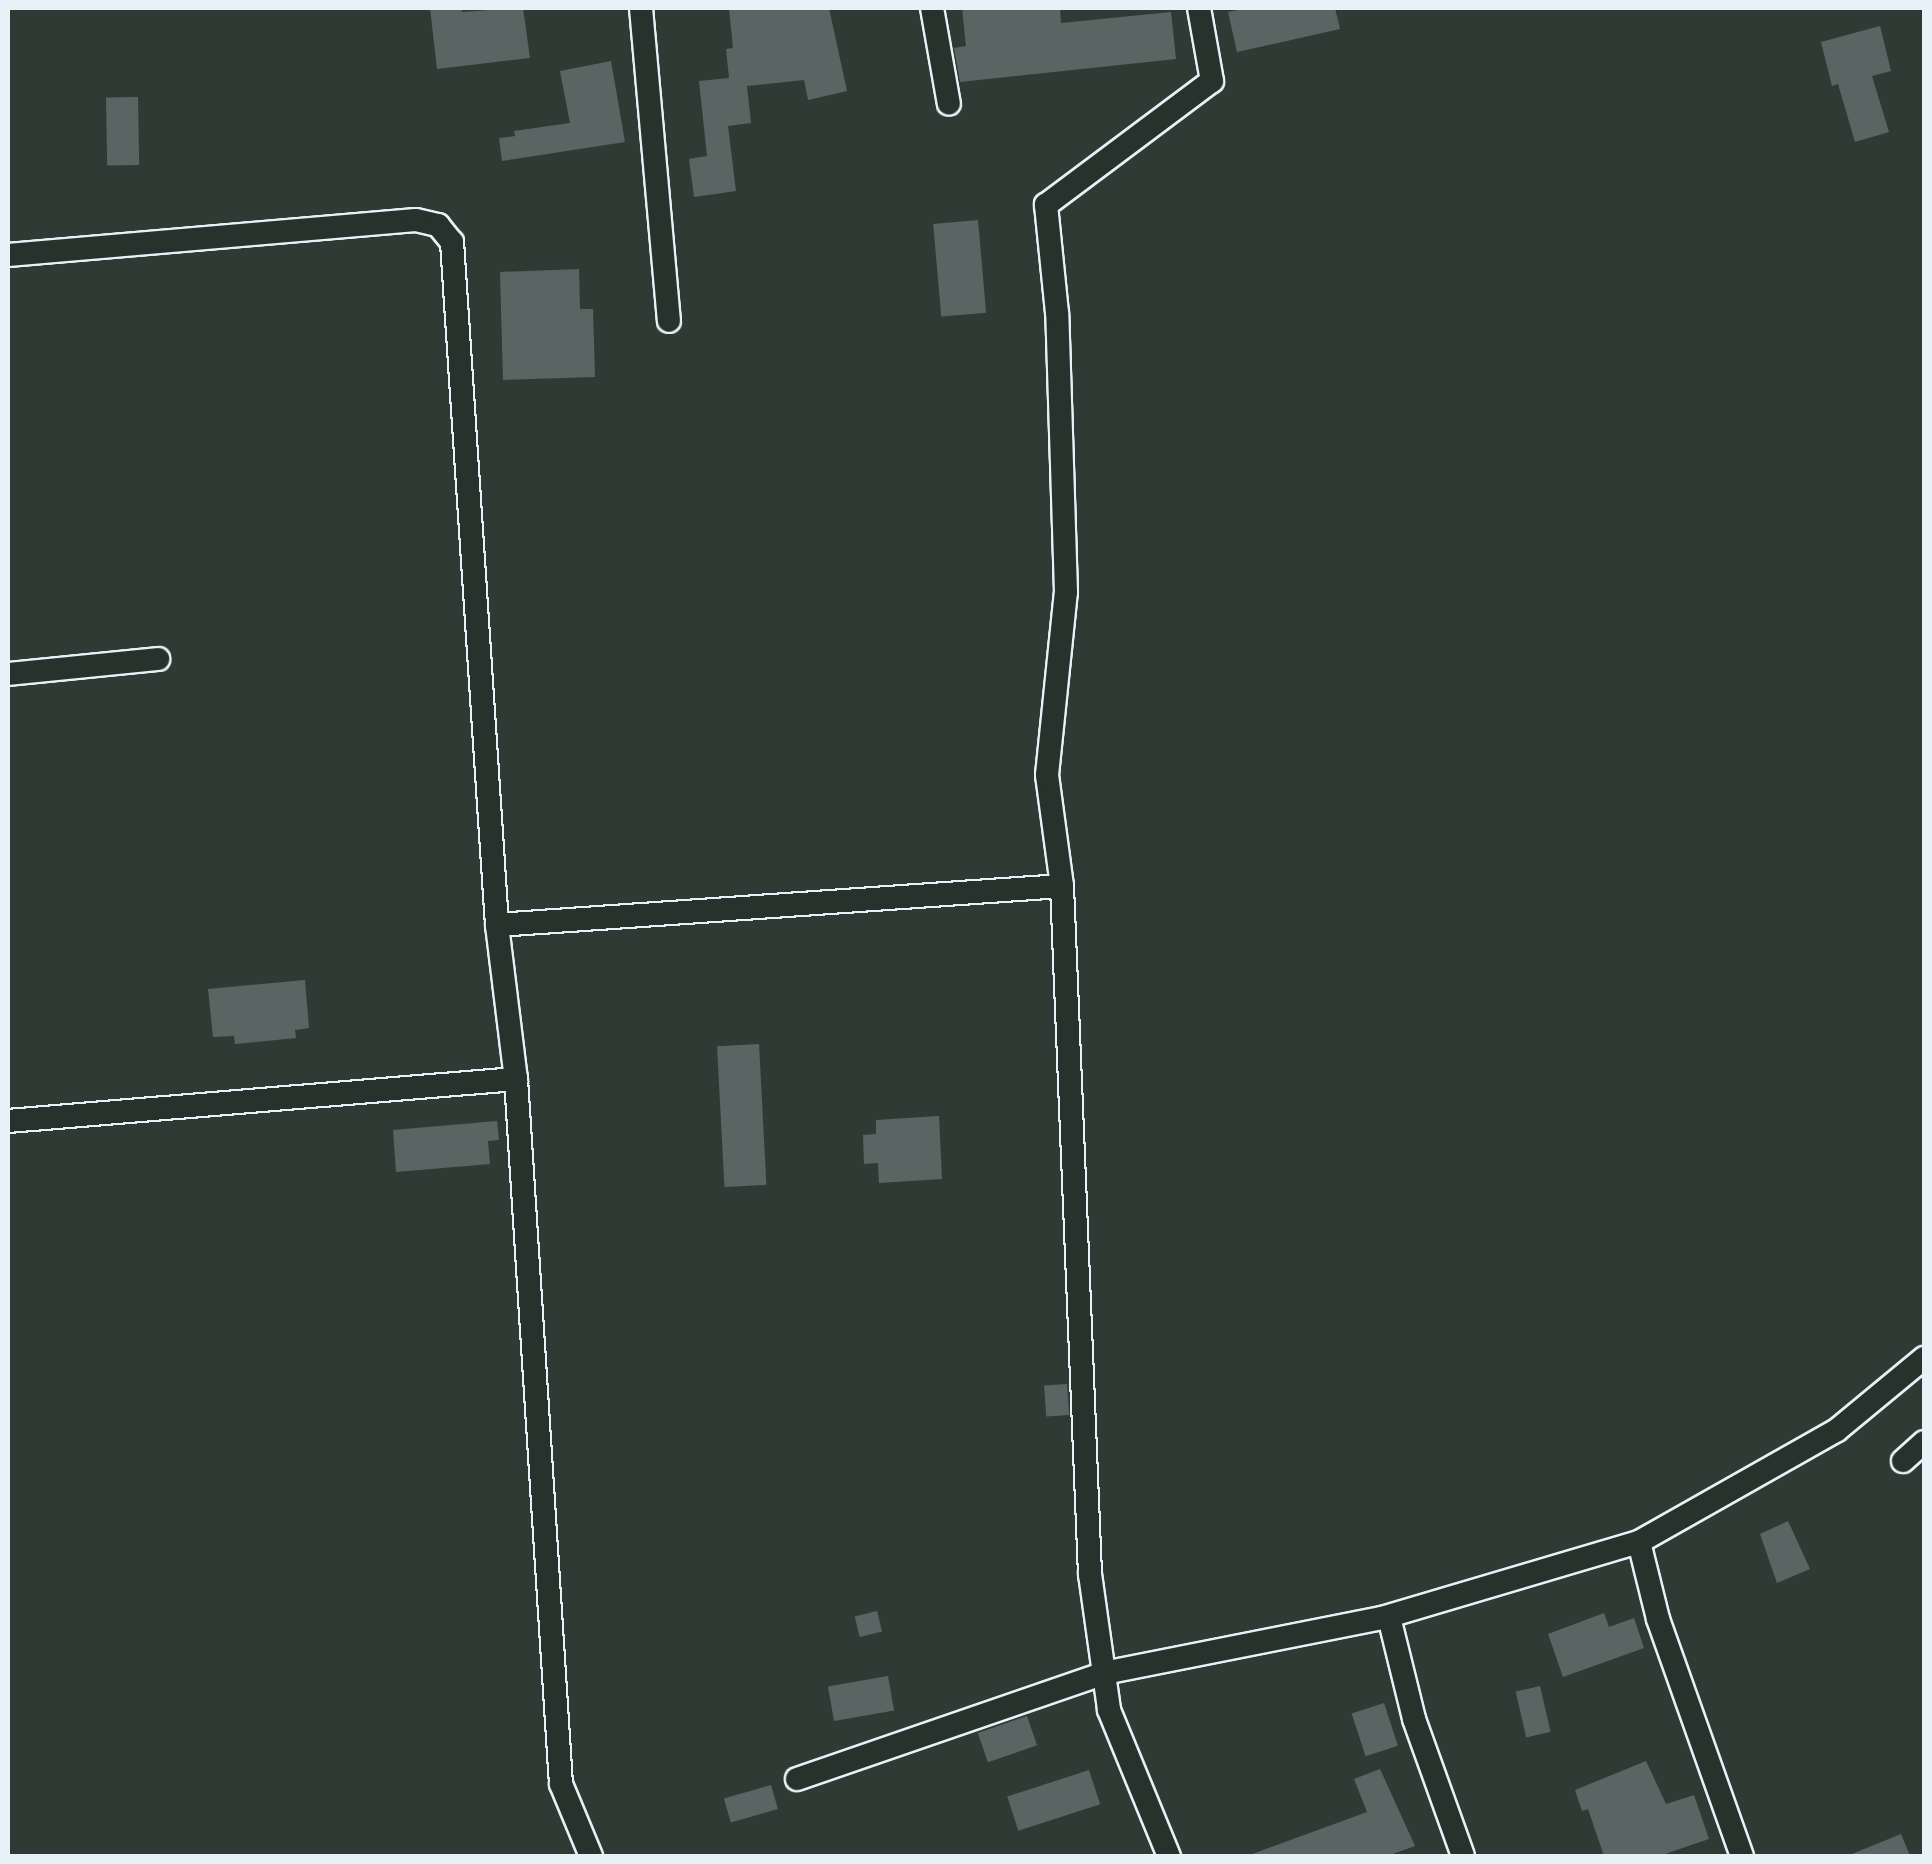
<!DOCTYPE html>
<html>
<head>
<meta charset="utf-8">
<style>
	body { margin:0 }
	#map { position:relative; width:1932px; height:1864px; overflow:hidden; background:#2e3b35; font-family:"Patrick Hand",sans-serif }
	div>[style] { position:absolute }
	.building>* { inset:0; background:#596563; transform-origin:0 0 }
	.roads { filter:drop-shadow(2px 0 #e8f1f8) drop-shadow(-2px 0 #e8f1f8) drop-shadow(0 2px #e8f1f8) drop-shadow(0 -2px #e8f1f8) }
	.street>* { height:22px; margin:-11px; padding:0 11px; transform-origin:11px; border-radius:11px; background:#26332d }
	span { translate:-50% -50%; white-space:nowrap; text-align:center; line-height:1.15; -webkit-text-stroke:8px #26332d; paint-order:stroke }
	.frame { position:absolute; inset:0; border:10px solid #e8f1f8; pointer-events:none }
</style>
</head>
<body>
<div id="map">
	<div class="building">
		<div style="clip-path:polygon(430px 8px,462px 8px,462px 12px,523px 8px,530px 58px,437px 69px)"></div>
		<div style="clip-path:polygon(729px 8px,829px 8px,847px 91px,808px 100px,804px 80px,747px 86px,751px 123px,728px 126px,736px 191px,694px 197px,689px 159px,707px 156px,699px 81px,729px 78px,726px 49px,733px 48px)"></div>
		<div style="clip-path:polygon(962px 8px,1060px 8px,1061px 23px,1171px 12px,1176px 59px,960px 82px,954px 48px,966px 46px)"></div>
		<div style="clip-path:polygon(1247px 8px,1335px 8px,1340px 29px,1237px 52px,1228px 12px)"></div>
		<div style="clip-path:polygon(1880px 26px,1891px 71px,1872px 76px,1889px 132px,1855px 142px,1838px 84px,1832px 86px,1821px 42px)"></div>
		<div style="clip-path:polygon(611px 61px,625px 142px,502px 161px,499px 138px,515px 136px,514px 131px,570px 123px,560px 71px)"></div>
		<div style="left:138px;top:97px;width:68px;height:32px;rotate:89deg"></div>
		<div style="left:978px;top:220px;width:93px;height:45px;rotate:85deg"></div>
		<div style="clip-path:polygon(579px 269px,580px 309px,593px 309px,595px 377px,503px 380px,500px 272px)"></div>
		<div style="clip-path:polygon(305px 980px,309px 1028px,295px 1030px,296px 1038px,235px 1044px,234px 1036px,213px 1037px,208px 989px)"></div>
		<div style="left:759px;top:1044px;width:141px;height:42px;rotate:87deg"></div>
		<div style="clip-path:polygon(939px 1116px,942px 1179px,879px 1183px,878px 1163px,864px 1164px,863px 1135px,876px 1134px,876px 1120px)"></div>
		<div style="clip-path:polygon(497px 1121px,499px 1140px,488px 1141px,490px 1164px,396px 1172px,393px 1130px)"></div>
		<div style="left:1067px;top:1384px;width:31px;height:23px;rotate:86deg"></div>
		<div style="clip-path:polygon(1788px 1521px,1810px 1569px,1777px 1583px,1760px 1534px)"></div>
		<div style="left:877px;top:1611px;width:21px;height:23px;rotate:76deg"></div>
		<div style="clip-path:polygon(1604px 1613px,1609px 1627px,1634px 1618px,1644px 1648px,1563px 1677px,1548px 1634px)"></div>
		<div style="left:888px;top:1676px;width:35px;height:61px;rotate:80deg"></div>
		<div style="left:1540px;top:1686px;width:47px;height:25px;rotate:77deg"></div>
		<div style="left:1384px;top:1703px;width:45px;height:34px;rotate:72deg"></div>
		<div style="left:1027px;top:1716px;width:31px;height:52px;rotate:71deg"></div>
		<div style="clip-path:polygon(1646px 1761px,1666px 1804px,1694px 1795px,1709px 1839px,1659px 1856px,1604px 1856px,1588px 1809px,1582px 1811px,1575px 1790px)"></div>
		<div style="clip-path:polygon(1380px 1769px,1415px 1846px,1387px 1856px,1247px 1856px,1367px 1812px,1354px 1779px)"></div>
		<div style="left:1089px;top:1770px;width:36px;height:86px;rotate:72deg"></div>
		<div style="left:771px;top:1785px;width:25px;height:49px;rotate:74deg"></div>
		<div style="clip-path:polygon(1901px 1834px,1910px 1856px,1847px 1856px)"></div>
	</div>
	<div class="roads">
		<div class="street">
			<div style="left:641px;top:8px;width:314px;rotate:84.9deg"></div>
			<div style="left:932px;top:8px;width:97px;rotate:80deg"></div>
			<div style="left:8px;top:255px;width:409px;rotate:-4.9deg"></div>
			<div style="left:416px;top:220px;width:23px;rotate:13deg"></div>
			<div style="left:438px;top:225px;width:22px;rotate:51deg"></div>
			<div style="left:452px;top:242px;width:684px;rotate:86.23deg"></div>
			<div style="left:497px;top:925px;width:155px;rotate:83deg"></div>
			<div style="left:516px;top:1079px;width:706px;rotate:86.35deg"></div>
			<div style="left:561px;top:1784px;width:78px;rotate:67.4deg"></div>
			<div style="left:8px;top:674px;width:151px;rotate:-5.7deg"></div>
			<div style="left:1062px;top:886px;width:112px;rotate:-97.7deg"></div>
			<div style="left:1047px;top:775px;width:184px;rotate:-84.1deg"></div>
			<div style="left:1066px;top:592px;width:279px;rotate:-91.8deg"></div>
			<div style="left:1057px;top:313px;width:109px;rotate:-95.8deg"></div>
			<div style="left:1046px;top:205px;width:207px;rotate:-36.8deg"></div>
			<div style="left:1212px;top:81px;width:74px;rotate:-100.1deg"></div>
			<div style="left:497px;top:925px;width:566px;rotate:-3.95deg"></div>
			<div style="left:1062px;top:886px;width:689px;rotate:87.67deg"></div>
			<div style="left:1090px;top:1574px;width:137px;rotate:82deg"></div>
			<div style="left:1109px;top:1710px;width:158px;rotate:67.7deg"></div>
			<div style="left:8px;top:1121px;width:510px;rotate:-4.73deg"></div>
			<div style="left:1903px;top:1461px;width:28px;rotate:-42deg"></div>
			<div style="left:1639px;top:1542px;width:79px;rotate:76.1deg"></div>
			<div style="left:1658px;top:1619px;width:251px;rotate:70.5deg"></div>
			<div style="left:1389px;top:1617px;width:105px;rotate:76.2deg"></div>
			<div style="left:1414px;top:1719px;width:145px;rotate:70.3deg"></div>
			<div style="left:797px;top:1779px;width:325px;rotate:-19deg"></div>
			<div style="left:1104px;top:1673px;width:283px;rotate:-11.2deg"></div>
			<div style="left:1382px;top:1618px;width:268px;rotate:-16.5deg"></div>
			<div style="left:1639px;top:1542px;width:227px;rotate:-29.5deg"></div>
			<div style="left:1837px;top:1430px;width:113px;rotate:-39.6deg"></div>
		</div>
	</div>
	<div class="frame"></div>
</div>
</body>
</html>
